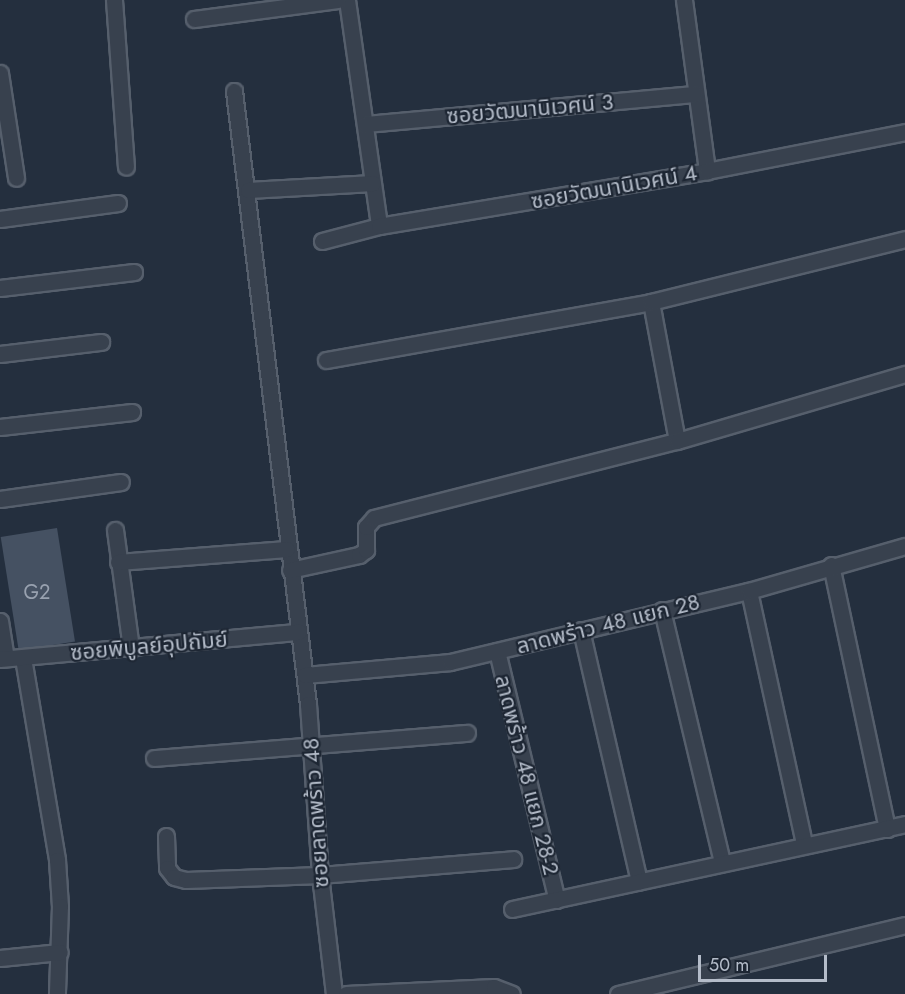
<!DOCTYPE html>
<html>
<head>
<meta charset="utf-8">
<style>
	body { margin:0 }
	#map { position:relative; width:905px; height:994px; overflow:hidden; background:#242f3e; font-family:Jost,"Noto Sans Thai",sans-serif }
	div>[style] { position:absolute }
	.building>* { inset:0; background:#455162; transform-origin:0 0 }
	.roads { filter:drop-shadow(2px 0 #565f6c) drop-shadow(-2px 0 #565f6c) drop-shadow(0 2px #565f6c) drop-shadow(0 -2px #565f6c) }
	.minor>* { height:15px; margin:-7.5px; padding:0 7.5px; transform-origin:7.5px; border-radius:7.5px; background:#38414e }
	span { translate:-50% -50%; white-space:nowrap; text-align:center; line-height:1.15; -webkit-text-stroke:4.5px #1d2633; paint-order:stroke }
	.number-label { font-size:20px; color:#98a1af }
	.number-label span { -webkit-text-stroke-width:0 }
	.street-label { font-size:22px; color:#b4bcc9 }
	.scale { position:absolute; left:698px; top:955px; width:129px; height:27px; box-sizing:border-box; border:3px solid #b4bcc9; border-top:0; padding-left:8px; font-size:18px; line-height:21px; white-space:nowrap; color:#b4bcc9; -webkit-text-stroke:4px #1d2633; paint-order:stroke }
</style>
</head>
<body>
<div id="map">
	<div class="building">
		<div style="left:57px;top:528px;width:115px;height:57px;rotate:81deg"></div>
	</div>
	<div class="roads">
		<div class="minor">
			<div style="left:114px;top:0;width:167px;rotate:85.9deg"></div>
			<div style="left:347px;top:0;width:228px;rotate:81.9deg"></div>
			<div style="left:684px;top:0;width:173px;rotate:82.3deg"></div>
			<div style="left:194px;top:19px;width:145px;rotate:-7.5deg"></div>
			<div style="left:0;top:73px;width:106px;rotate:81.3deg"></div>
			<div style="left:234px;top:91px;width:617px;rotate:83.12deg"></div>
			<div style="left:308px;top:704px;width:171px;rotate:86deg"></div>
			<div style="left:320px;top:875px;width:120px;rotate:83.3deg"></div>
			<div style="left:365px;top:124px;width:331px;rotate:-5.2deg"></div>
			<div style="left:248px;top:190px;width:125px;rotate:-3.2deg"></div>
			<div style="left:0;top:219px;width:119px;rotate:-7.7deg"></div>
			<div style="left:322px;top:241px;width:59px;rotate:-14.7deg"></div>
			<div style="left:379px;top:226px;width:333px;rotate:-9.5deg"></div>
			<div style="left:707px;top:171px;width:202px;rotate:-11.1deg"></div>
			<div style="left:0;top:288px;width:135px;rotate:-6.8deg"></div>
			<div style="left:651px;top:302px;width:141px;rotate:79.4deg"></div>
			<div style="left:0;top:354px;width:102px;rotate:-6.8deg"></div>
			<div style="left:326px;top:360px;width:330px;rotate:-10.1deg"></div>
			<div style="left:651px;top:302px;width:262px;rotate:-13.9deg"></div>
			<div style="left:0;top:427px;width:133px;rotate:-6.5deg"></div>
			<div style="left:0;top:499px;width:122px;rotate:-8deg"></div>
			<div style="left:115px;top:530px;width:120px;rotate:82.3deg"></div>
			<div style="left:118px;top:562px;width:169px;rotate:-4.4deg"></div>
			<div style="left:831px;top:565px;width:270px;rotate:78deg"></div>
			<div style="left:290px;top:570px;width:71px;rotate:-12.3deg"></div>
			<div style="left:359px;top:555px;width:9px;rotate:-36deg"></div>
			<div style="left:366px;top:550px;width:23px;rotate:-90deg"></div>
			<div style="left:366px;top:527px;width:12px;rotate:-48deg"></div>
			<div style="left:374px;top:518px;width:313px;rotate:-14.3deg"></div>
			<div style="left:677px;top:441px;width:238px;rotate:-16.4deg"></div>
			<div style="left:749px;top:591px;width:258px;rotate:77.7deg"></div>
			<div style="left:662px;top:610px;width:259px;rotate:76.6deg"></div>
			<div style="left:0;top:621px;width:37px;rotate:81deg"></div>
			<div style="left:581px;top:630px;width:258px;rotate:77deg"></div>
			<div style="left:497px;top:651px;width:256px;rotate:76.5deg"></div>
			<div style="left:23px;top:658px;width:205px;rotate:80.4deg"></div>
			<div style="left:57px;top:860px;width:46px;rotate:86.3deg"></div>
			<div style="left:60px;top:906px;width:88px;rotate:92deg"></div>
			<div style="left:0;top:659px;width:300px;rotate:-5.2deg"></div>
			<div style="left:305px;top:675px;width:146px;rotate:-5.1deg"></div>
			<div style="left:450px;top:662px;width:307px;rotate:-13.4deg"></div>
			<div style="left:749px;top:591px;width:162px;rotate:-16.1deg"></div>
			<div style="left:154px;top:758px;width:314px;rotate:-4.6deg"></div>
			<div style="left:166px;top:836px;width:32px;rotate:88deg"></div>
			<div style="left:167px;top:868px;width:11px;rotate:52deg"></div>
			<div style="left:174px;top:877px;width:12px;rotate:14deg"></div>
			<div style="left:186px;top:880px;width:134px;rotate:-2.1deg"></div>
			<div style="left:320px;top:875px;width:194px;rotate:-4.7deg"></div>
			<div style="left:512px;top:909px;width:402px;rotate:-12.2deg"></div>
			<div style="left:0;top:958px;width:60px;rotate:-5.7deg"></div>
			<div style="left:346px;top:994px;width:148px;rotate:-2.7deg"></div>
			<div style="left:494px;top:987px;width:19px;rotate:21deg"></div>
			<div style="left:618px;top:994px;width:295px;rotate:-13.5deg"></div>
		</div>
	</div>
	<div class="number-label">
		<span style="left:37px;top:592px">G2</span>
	</div>
	<div class="street-label">
		<span style="left:530px;top:109px;rotate:-5deg">ซอยวัฒนานิเวศน์ 3</span>
		<span style="left:614px;top:187px;rotate:-10deg">ซอยวัฒนานิเวศน์ 4</span>
		<span style="left:608px;top:624px;rotate:-14deg">ลาดพร้าว 48 แยก 28</span>
		<span style="left:149px;top:646px;rotate:-5deg">ซอยพิบูลย์อุปถัมย์</span>
		<span style="left:527px;top:775px;rotate:76deg">ลาดพร้าว 48 แยก 28-2</span>
		<span style="left:316px;top:813px;rotate:-94deg">ซอยลาดพร้าว 48</span>
	</div>
	<div class="scale">50 m</div>
</div>
</body>
</html>
